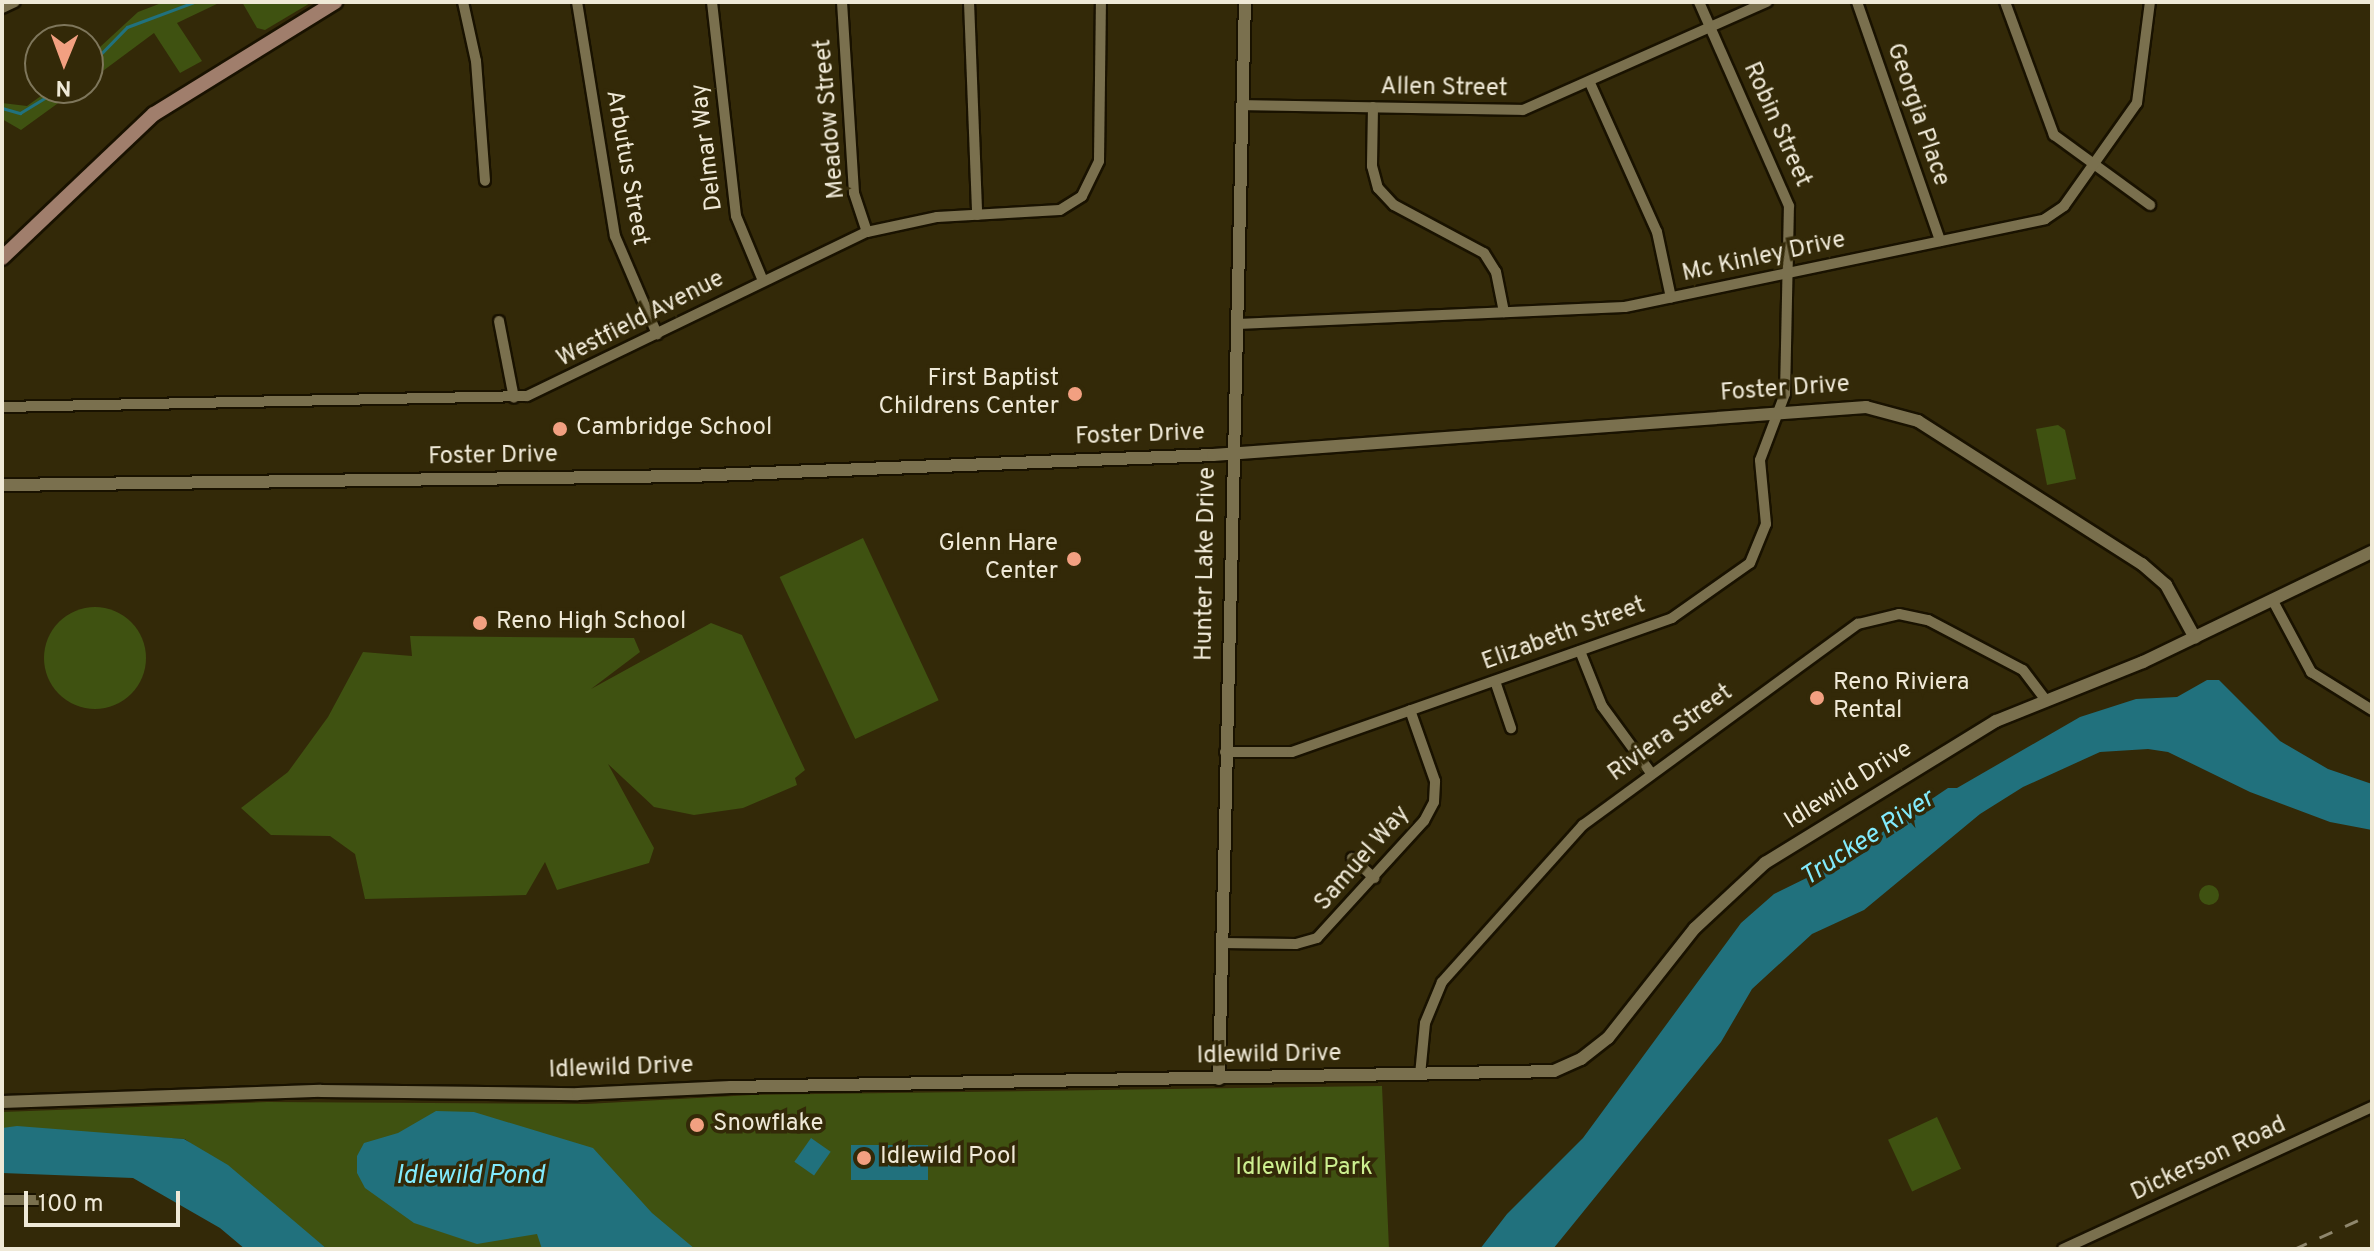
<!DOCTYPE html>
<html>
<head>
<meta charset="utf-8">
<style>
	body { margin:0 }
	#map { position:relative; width:2374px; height:1251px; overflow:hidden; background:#332908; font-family:Overpass,sans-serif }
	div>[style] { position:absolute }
	.green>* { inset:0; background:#3f5211; transform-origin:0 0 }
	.round { border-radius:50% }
	.water>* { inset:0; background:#21717d; transform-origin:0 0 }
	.stream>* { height:3px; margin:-1.5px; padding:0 1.5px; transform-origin:1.5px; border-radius:1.5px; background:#21717d }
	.roads { filter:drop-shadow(2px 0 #191200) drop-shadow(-2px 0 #191200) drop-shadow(0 2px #191200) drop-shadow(0 -2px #191200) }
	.minor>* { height:10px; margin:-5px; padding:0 5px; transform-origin:5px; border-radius:5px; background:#7a704e }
	.tertiary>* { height:12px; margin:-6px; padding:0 6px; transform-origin:6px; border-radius:6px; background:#7a704e }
	.secondary>* { height:14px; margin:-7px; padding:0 7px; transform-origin:7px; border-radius:7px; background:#a07e6c }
	.rail>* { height:3px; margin-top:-1.5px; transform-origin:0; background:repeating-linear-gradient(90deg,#8f876d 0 14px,transparent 0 28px) }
	.dots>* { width:22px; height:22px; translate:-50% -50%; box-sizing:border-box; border:4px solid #332908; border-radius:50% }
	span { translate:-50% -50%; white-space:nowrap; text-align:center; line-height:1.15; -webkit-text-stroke:7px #332908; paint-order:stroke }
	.street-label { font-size:24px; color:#efe9d7 }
	.poi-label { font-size:24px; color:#efe9d7 }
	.right { translate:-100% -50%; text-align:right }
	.left { translate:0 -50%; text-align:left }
	.park-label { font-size:24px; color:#cdef90 }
	.water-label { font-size:26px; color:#82ebfd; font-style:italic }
	.frame { position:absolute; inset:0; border:4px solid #efe9d7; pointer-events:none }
	.north { position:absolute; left:24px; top:24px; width:80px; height:80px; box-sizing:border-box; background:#332908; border:2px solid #7e765b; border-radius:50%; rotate:181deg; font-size:22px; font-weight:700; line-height:32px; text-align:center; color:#efe9d7 }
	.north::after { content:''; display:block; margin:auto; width:28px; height:36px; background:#f2a081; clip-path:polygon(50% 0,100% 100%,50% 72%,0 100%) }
	.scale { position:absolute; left:24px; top:1191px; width:156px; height:36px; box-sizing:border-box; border:4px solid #efe9d7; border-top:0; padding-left:10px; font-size:24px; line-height:28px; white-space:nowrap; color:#efe9d7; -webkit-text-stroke:6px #332908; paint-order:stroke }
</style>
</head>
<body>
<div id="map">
	<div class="green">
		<div style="clip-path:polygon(164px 2px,221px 2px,177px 23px,202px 61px,180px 73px,154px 33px,88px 82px,88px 58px,138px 12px)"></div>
		<div style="clip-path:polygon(242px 2px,312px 2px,265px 30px,257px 28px)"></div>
		<div style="clip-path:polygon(52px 88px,79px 88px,21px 130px,2px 119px,2px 103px,27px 106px)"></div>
		<div style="clip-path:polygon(2058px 425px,2065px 430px,2076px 479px,2047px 485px,2036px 429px)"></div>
		<div style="left:863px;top:538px;width:179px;height:92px;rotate:65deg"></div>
		<div class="round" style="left:44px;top:607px;width:102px;height:102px"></div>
		<div style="clip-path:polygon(711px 623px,742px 635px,805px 770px,795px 778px,797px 785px,743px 808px,694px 815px,654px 807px,608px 764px,654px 848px,649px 863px,557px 890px,545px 862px,526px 895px,365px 899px,355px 854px,330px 836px,271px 835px,241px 808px,288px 772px,328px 717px,363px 652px,412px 656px,410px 636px,634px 638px,640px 652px,591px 689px)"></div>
		<div class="round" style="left:2199px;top:885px;width:20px;height:20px"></div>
		<div style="clip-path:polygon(1382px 1086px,1389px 1249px,327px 1249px,185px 1139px,2px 1128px,2px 1112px,267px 1102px,586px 1104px,752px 1095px)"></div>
		<div style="left:1937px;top:1117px;width:57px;height:54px;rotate:65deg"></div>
	</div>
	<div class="water">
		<div style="clip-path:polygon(2207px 680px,2219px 680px,2280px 741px,2328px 769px,2372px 784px,2372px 830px,2330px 822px,2250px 792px,2168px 752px,2148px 749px,2100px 752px,2023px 787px,1980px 814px,1864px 910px,1812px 934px,1752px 989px,1721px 1042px,1553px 1249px,1480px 1249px,1507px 1214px,1583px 1138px,1741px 923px,1774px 894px,1835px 864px,1948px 788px,1957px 788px,2080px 717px,2136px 699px,2177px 697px)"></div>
		<div style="clip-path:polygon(436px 1111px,474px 1112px,593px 1148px,652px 1213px,695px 1249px,542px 1249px,537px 1234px,477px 1244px,414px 1223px,365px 1188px,357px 1173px,357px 1156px,364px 1143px,398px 1133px)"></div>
		<div style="clip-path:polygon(17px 1126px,184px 1139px,228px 1165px,327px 1249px,245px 1249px,220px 1228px,133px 1178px,2px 1173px,2px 1128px)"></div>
		<div style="left:811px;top:1138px;width:24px;height:29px;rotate:35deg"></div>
		<div style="left:928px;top:1145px;width:35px;height:77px;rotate:90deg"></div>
	</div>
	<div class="stream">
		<div style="left:88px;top:67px;width:56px;rotate:-45.7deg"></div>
		<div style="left:127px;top:27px;width:72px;rotate:-20.5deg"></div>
		<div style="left:2px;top:108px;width:19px;rotate:16deg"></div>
		<div style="left:20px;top:113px;width:48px;rotate:-31.4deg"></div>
	</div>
	<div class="roads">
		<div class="minor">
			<div style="left:463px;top:2px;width:60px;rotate:77.6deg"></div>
			<div style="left:476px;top:61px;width:120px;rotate:85.7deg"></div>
			<div style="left:577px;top:2px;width:237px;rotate:80.8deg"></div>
			<div style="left:615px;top:236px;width:107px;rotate:66.8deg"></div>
			<div style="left:712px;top:2px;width:215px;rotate:83.6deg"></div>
			<div style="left:736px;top:216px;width:70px;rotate:67.4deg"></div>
			<div style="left:842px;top:2px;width:191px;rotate:86.4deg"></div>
			<div style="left:854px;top:193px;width:41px;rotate:71.6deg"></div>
			<div style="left:969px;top:2px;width:213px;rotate:87.8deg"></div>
			<div style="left:1857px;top:2px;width:253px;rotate:70.8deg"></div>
			<div style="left:2005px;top:2px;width:142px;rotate:69.8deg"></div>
			<div style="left:2054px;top:135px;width:119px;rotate:36.1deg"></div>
			<div style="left:2px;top:8px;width:14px;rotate:-25deg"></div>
			<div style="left:1590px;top:83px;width:163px;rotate:65.8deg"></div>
			<div style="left:1657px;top:232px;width:67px;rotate:78deg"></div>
			<div style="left:1242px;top:105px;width:281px;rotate:1deg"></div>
			<div style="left:1523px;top:110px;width:267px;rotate:-23.9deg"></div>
			<div style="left:1373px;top:107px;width:59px;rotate:91deg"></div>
			<div style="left:1372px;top:166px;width:23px;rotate:75deg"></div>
			<div style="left:1378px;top:188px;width:23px;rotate:47deg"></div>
			<div style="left:1394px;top:205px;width:102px;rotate:28.1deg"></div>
			<div style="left:1484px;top:253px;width:22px;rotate:58deg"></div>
			<div style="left:1496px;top:272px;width:41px;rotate:78.7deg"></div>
			<div style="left:499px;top:321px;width:78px;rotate:79deg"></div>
			<div style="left:1237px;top:324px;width:388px;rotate:-2.5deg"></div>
			<div style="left:1625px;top:307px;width:429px;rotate:-11.8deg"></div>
			<div style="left:2045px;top:219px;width:23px;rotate:-34deg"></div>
			<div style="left:2064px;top:206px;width:126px;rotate:-54.7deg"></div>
			<div style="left:2137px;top:103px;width:102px;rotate:-82.7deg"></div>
			<div style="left:2px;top:407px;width:525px;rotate:-1.2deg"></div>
			<div style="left:527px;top:396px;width:377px;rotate:-25.8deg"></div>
			<div style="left:867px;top:232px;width:72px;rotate:-12.1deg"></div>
			<div style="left:937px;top:217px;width:123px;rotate:-3.3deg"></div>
			<div style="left:1060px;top:210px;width:26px;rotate:-32deg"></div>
			<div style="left:1082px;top:196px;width:39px;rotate:-64deg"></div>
			<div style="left:1099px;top:161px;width:159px;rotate:-89.3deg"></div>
			<div style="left:2273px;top:601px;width:81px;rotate:61.8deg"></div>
			<div style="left:2311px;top:672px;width:72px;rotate:31.9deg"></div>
			<div style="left:1580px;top:651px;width:59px;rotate:68.2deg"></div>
			<div style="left:1602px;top:706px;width:83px;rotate:53.8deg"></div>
			<div style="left:1495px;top:681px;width:50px;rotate:71.2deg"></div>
			<div style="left:1225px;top:752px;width:67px"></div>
			<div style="left:1292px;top:752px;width:403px;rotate:-19.4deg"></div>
			<div style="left:1672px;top:618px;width:95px;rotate:-35.2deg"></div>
			<div style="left:1750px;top:563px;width:42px;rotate:-67.7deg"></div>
			<div style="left:1766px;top:524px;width:64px;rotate:-95.4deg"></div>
			<div style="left:1760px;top:460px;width:71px;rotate:-69.3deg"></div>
			<div style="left:1785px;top:394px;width:188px;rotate:-88.8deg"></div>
			<div style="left:1789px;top:206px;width:223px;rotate:-113.8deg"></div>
			<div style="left:1352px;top:858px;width:30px;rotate:42deg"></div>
			<div style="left:1222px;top:943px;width:74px;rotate:0.8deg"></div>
			<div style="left:1296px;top:944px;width:22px;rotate:-16deg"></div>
			<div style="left:1317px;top:938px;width:159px;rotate:-47.6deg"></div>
			<div style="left:1424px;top:821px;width:21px;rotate:-62deg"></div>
			<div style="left:1434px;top:802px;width:21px;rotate:-87deg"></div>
			<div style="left:1435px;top:781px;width:75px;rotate:-109.4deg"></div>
			<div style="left:1420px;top:1075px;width:52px;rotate:-84.5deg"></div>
			<div style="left:1425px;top:1023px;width:44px;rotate:-67.5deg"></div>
			<div style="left:1442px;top:982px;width:211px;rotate:-48.1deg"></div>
			<div style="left:1583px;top:825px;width:341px;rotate:-36.2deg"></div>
			<div style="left:1858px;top:624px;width:42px;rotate:-13.7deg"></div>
			<div style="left:1899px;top:614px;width:30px;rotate:12deg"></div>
			<div style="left:1928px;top:620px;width:107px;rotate:27.8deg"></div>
			<div style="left:2023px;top:670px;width:38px;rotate:53deg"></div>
			<div style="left:2px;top:1200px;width:41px"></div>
			<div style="left:2063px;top:1249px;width:340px;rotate:-24.7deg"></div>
		</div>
		<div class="tertiary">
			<div style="left:2px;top:485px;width:687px;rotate:-0.75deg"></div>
			<div style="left:689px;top:476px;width:524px;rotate:-2.29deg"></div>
			<div style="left:1213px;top:455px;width:655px;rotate:-4.2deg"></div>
			<div style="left:1866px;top:407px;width:54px;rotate:15.1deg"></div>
			<div style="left:1918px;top:421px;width:266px;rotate:32.6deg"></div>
			<div style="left:2142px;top:564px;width:32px;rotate:41deg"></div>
			<div style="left:2166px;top:585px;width:60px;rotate:61.3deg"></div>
			<div style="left:1219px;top:1079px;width:1077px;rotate:-88.62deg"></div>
			<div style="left:2px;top:1102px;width:319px;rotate:-2deg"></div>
			<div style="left:321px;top:1091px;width:257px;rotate:0.7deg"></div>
			<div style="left:578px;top:1094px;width:153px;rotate:-2.6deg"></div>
			<div style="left:731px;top:1087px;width:823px;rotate:-1.11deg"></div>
			<div style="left:1554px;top:1071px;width:30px;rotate:-24deg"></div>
			<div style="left:1581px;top:1059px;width:34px;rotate:-38deg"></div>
			<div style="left:1608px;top:1038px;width:140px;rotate:-51.7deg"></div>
			<div style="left:1695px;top:928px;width:96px;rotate:-42.9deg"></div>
			<div style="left:1765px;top:863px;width:271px;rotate:-31.6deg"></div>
			<div style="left:1996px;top:721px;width:158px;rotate:-21.9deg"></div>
			<div style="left:2143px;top:662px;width:254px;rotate:-25.7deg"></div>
		</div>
		<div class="secondary">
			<div style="left:2px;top:258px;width:209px;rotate:-43.5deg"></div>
			<div style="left:154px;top:114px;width:213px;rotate:-31.7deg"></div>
		</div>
	</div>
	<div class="rail">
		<div style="left:2294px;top:1249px;width:85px;rotate:-24.2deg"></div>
	</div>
	<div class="dots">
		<div style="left:1075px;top:394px;background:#f2a081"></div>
		<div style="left:560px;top:429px;background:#f2a081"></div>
		<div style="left:1074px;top:559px;background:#f2a081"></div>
		<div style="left:480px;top:623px;background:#f2a081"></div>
		<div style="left:1817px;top:698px;background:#f2a081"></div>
		<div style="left:697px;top:1125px;background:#f2a081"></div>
		<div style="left:864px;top:1158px;background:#f2a081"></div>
	</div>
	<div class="street-label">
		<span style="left:1444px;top:89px;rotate:1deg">Allen Street</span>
		<span style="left:1917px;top:115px;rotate:71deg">Georgia Place</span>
		<span style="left:831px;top:119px;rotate:-95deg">Meadow Street</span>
		<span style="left:1776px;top:125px;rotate:66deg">Robin Street</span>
		<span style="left:708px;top:147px;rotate:-97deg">Delmar Way</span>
		<span style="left:626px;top:168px;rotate:80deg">Arbutus Street</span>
		<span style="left:1764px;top:258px;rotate:-12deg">Mc Kinley Drive</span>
		<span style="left:641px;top:320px;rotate:-27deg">Westfield Avenue</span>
		<span style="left:1785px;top:390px;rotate:-4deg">Foster Drive</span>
		<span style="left:1140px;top:436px;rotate:-2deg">Foster Drive</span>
		<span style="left:493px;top:457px;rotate:-1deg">Foster Drive</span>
		<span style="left:1207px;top:564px;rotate:-89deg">Hunter Lake Drive</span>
		<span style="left:1564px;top:635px;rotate:-20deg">Elizabeth Street</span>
		<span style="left:1671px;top:734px;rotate:-36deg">Riviera Street</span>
		<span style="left:1849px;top:786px;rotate:-32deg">Idlewild Drive</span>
		<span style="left:1363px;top:859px;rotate:-49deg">Samuel Way</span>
		<span style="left:1269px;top:1056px;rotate:-1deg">Idlewild Drive</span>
		<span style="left:621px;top:1069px;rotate:-2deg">Idlewild Drive</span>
		<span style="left:2209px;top:1160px;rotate:-25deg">Dickerson Road</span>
	</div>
	<div class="poi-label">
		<span class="right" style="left:1059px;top:394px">First Baptist<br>Childrens Center</span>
		<span class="left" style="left:576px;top:429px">Cambridge School</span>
		<span class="right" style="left:1058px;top:559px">Glenn Hare<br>Center</span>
		<span class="left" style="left:496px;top:623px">Reno High School</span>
		<span class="left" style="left:1833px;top:698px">Reno Riviera<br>Rental</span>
		<span class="left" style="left:713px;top:1125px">Snowflake</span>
		<span class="left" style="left:880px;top:1158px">Idlewild Pool</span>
	</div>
	<div class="park-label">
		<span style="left:1304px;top:1169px">Idlewild Park</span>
	</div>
	<div class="water-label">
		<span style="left:1868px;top:839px;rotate:-33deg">Truckee River</span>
		<span style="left:470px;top:1177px">Idlewild Pond</span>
	</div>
	<div class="frame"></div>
	<div class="north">N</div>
	<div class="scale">100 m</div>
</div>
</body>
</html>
